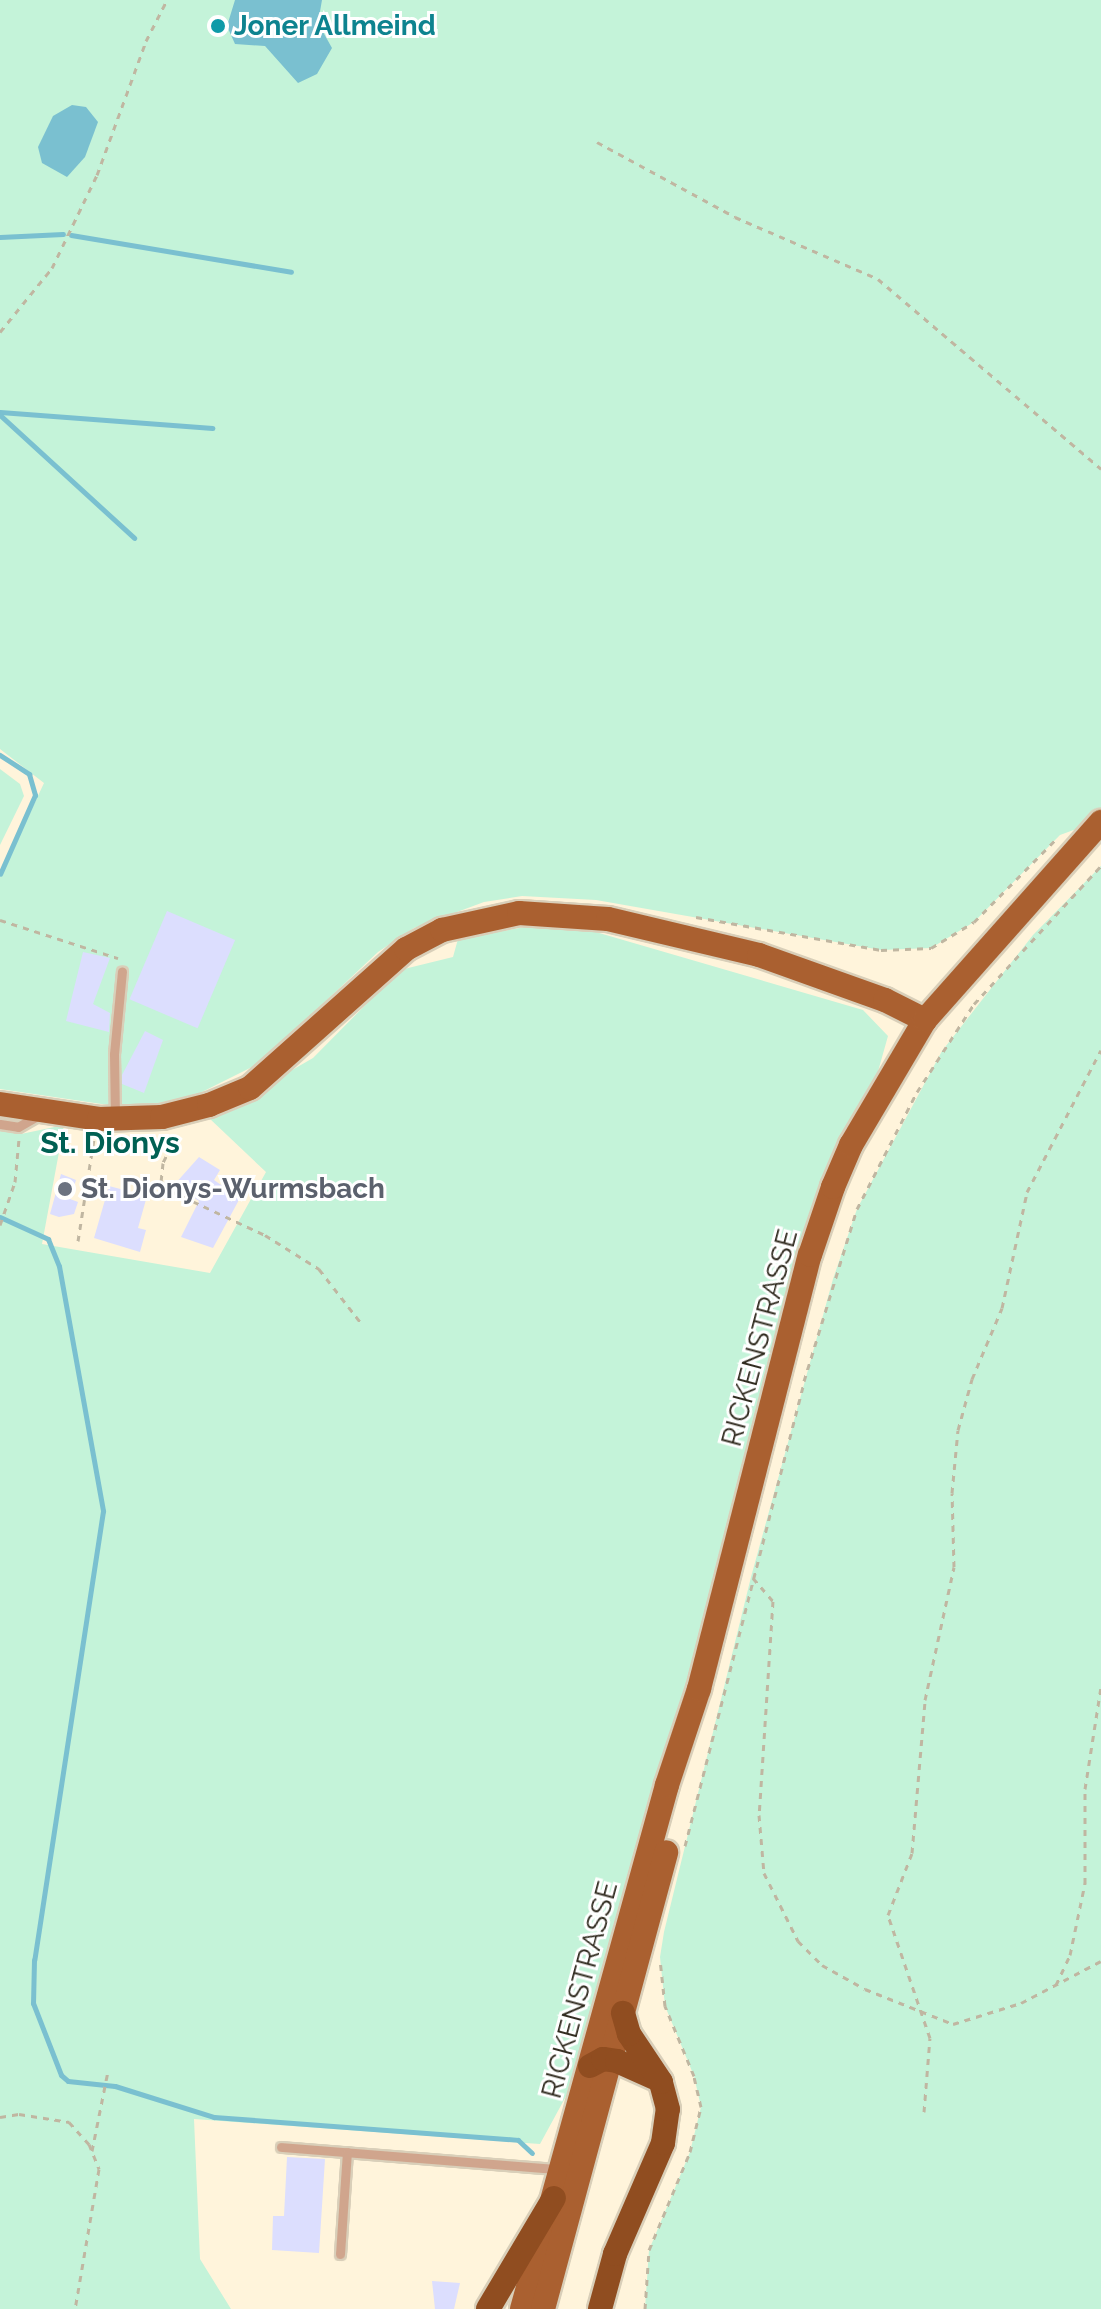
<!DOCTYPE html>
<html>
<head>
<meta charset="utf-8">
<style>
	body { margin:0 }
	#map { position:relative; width:1101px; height:2309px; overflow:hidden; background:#fff4db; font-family:Raleway,sans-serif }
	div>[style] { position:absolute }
	.green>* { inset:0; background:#c4f3d9 }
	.water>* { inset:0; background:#7ac0d0 }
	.stream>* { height:5px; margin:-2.5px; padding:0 2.5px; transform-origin:2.5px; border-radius:2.5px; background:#7ac0d0 }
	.building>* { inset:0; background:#dcdefe; transform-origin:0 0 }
	.path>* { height:3px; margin-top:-1.5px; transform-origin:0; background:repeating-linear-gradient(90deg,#c0b6a1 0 6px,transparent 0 12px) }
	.roads { filter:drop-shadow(2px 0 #d9cfb9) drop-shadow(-2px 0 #d9cfb9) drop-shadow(0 2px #d9cfb9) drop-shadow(0 -2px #d9cfb9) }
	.lane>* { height:9px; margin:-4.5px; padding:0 4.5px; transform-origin:4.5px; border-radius:4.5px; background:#d0a58d }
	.primary>* { height:24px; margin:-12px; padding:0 12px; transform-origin:12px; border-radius:12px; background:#aa6030 }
	.highway>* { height:24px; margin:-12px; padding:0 12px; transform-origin:12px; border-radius:12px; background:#904d20 }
	.dots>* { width:22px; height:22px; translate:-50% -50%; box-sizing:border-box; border:4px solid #fff; border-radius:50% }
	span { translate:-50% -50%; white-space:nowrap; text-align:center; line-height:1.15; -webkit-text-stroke:6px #fff; paint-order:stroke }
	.culture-label { font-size:28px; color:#0d838f; font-weight:700 }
	.left { translate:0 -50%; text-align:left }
	.worship-label { font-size:28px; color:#5b616d; font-weight:700 }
	.street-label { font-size:28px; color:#2e291d }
	.neighbourhood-label { font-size:30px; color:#006053; font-weight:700 }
</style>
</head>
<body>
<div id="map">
	<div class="green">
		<div style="clip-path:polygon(0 0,1101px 0,1101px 820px,1060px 835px,974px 922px,931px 948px,881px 950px,596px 900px,522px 896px,484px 902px,414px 928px,378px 952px,260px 1063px,200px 1093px,147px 1106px,115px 1106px,0 1089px,0 877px,44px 783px,0 749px)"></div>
		<div style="clip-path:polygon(0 769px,20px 784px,24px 796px,0 845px)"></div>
		<div style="clip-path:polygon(1101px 866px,1101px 2309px,645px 2309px,649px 2250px,690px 2152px,701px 2107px,694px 2076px,665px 2006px,660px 1957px,664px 1932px,751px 1577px,833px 1279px,857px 1209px,942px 1051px,1033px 935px)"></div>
		<div style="clip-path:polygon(558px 921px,863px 1010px,888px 1036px,877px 1075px,830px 1161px,781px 1325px,698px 1655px,577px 2076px,540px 2144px,194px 2119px,200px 2259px,231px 2309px,0 2309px,0 1131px,21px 1134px,64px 1125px,42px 1244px,210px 1273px,266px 1172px,209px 1118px,313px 1058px,400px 970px,453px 957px,458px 939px)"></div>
	</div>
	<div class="water">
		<div style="clip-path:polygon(235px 0,322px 0,318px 23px,332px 48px,317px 74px,298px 83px,265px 46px,235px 44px,227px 26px)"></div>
		<div style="clip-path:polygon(72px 105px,86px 107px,98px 122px,85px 157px,67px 177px,42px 163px,38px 147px,53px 116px)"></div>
	</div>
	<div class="stream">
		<div style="left:71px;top:235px;width:223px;rotate:9.5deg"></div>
		<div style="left:0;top:237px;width:63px;rotate:-2.7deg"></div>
		<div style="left:0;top:412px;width:213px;rotate:4.3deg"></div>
		<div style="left:0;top:415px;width:182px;rotate:42.5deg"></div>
		<div style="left:0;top:755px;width:35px;rotate:33deg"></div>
		<div style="left:29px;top:774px;width:22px;rotate:74deg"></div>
		<div style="left:35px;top:795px;width:86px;rotate:113.9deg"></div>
		<div style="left:0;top:1217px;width:53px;rotate:24.6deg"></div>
		<div style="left:48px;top:1239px;width:29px;rotate:68deg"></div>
		<div style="left:59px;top:1266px;width:249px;rotate:79.8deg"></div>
		<div style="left:103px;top:1511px;width:454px;rotate:98.7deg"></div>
		<div style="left:34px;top:1960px;width:43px;rotate:91.3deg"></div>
		<div style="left:33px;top:2003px;width:77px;rotate:68.7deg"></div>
		<div style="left:61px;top:2075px;width:9px;rotate:41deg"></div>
		<div style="left:68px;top:2081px;width:47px;rotate:6.1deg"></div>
		<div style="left:115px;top:2086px;width:104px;rotate:17.4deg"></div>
		<div style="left:214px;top:2117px;width:305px;rotate:4.3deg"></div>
		<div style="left:518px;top:2140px;width:19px;rotate:43deg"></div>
	</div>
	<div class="building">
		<div style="left:167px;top:911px;width:74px;height:96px;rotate:23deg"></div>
		<div style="clip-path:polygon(83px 952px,110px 958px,93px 1004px,110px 1013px,109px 1032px,66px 1021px)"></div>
		<div style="clip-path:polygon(145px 1031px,163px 1040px,144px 1093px,122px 1084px,122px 1075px)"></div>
		<div style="clip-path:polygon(199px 1157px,220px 1170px,214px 1180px,240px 1198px,213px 1248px,181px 1237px,199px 1201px,174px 1185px)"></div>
		<div style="clip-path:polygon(61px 1174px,76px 1180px,70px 1199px,78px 1202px,74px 1214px,59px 1217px,50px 1214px)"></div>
		<div style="clip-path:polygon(109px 1186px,147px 1196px,138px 1228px,146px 1230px,140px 1252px,94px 1238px)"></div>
		<div style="clip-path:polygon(287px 2157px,325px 2159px,319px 2253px,272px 2250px,273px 2216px,284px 2216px)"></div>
		<div style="clip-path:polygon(432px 2281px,460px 2283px,454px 2309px,435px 2309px)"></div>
	</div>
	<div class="path">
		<div style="left:597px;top:142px;width:157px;rotate:28.5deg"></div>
		<div style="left:735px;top:217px;width:156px;rotate:23.4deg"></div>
		<div style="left:878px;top:279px;width:293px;rotate:40.4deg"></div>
		<div style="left:0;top:332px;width:82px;rotate:-50.9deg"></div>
		<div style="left:52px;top:268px;width:103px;rotate:-64.2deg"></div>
		<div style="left:97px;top:175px;width:143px;rotate:-69.9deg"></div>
		<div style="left:146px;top:41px;width:46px;rotate:-62.9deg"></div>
		<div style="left:696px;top:917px;width:188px;rotate:10.1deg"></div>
		<div style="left:881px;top:950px;width:50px;rotate:-2.3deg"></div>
		<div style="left:931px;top:948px;width:50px;rotate:-31.2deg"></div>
		<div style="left:974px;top:922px;width:120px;rotate:-45.3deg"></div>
		<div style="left:0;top:920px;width:124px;rotate:17.9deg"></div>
		<div style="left:177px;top:1135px;width:31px;rotate:117deg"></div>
		<div style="left:163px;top:1163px;width:18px;rotate:96deg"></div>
		<div style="left:161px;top:1181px;width:14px;rotate:45deg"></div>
		<div style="left:171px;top:1191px;width:104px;rotate:25.1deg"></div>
		<div style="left:265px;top:1235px;width:64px;rotate:32.2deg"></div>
		<div style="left:319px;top:1269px;width:68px;rotate:52.1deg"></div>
		<div style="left:0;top:1225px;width:46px;rotate:-70.8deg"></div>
		<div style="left:15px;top:1182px;width:43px;rotate:-84.7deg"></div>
		<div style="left:78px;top:1241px;width:103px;rotate:-81.1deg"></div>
		<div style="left:753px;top:1578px;width:30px;rotate:49deg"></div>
		<div style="left:773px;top:1601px;width:214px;rotate:93.7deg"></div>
		<div style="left:759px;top:1815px;width:58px;rotate:85.1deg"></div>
		<div style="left:764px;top:1873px;width:76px;rotate:63.4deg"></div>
		<div style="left:798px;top:1941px;width:34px;rotate:45deg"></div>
		<div style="left:822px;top:1965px;width:49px;rotate:29.2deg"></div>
		<div style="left:865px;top:1989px;width:95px;rotate:21.7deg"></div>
		<div style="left:953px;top:2024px;width:71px;rotate:-17.2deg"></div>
		<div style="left:1021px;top:2003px;width:90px;rotate:-27.7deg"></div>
		<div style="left:685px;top:1846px;width:480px;rotate:-75.6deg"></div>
		<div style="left:804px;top:1381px;width:180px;rotate:-72.9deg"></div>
		<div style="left:857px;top:1209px;width:131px;rotate:-62.9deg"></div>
		<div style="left:917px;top:1092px;width:105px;rotate:-57.1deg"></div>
		<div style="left:974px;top:1004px;width:188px;rotate:-47.4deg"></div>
		<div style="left:1056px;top:1985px;width:33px;rotate:-65deg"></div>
		<div style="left:1070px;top:1955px;width:74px;rotate:-78.2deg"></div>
		<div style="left:1085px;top:1883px;width:94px;rotate:-90deg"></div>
		<div style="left:1085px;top:1789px;width:103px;rotate:-81.1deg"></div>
		<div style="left:924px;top:2112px;width:74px;rotate:-85.4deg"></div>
		<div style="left:930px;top:2038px;width:130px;rotate:-108.9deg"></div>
		<div style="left:888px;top:1915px;width:66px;rotate:-68.8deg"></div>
		<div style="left:912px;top:1853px;width:154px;rotate:-85.1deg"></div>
		<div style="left:925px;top:1700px;width:136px;rotate:-77.7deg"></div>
		<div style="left:954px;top:1567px;width:74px;rotate:-91.5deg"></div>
		<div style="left:952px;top:1493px;width:63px;rotate:-84.6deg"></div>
		<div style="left:958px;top:1430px;width:53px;rotate:-74.6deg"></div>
		<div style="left:972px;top:1379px;width:77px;rotate:-67.1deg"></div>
		<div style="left:1002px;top:1308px;width:119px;rotate:-77.8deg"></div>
		<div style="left:1027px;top:1192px;width:160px;rotate:-62.5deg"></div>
		<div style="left:0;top:2117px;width:19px;rotate:-9deg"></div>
		<div style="left:19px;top:2114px;width:51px;rotate:9.1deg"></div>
		<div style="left:69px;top:2122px;width:30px;rotate:48deg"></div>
		<div style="left:89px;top:2144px;width:27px;rotate:68deg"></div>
		<div style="left:99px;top:2169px;width:142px;rotate:99.7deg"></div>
		<div style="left:92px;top:2151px;width:82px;rotate:-78.7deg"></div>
		<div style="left:645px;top:2309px;width:59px;rotate:-86.1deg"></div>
		<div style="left:649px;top:2250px;width:106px;rotate:-67.3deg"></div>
		<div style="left:690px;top:2152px;width:46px;rotate:-76.3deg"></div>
		<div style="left:701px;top:2107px;width:32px;rotate:-103deg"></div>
		<div style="left:694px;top:2076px;width:76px;rotate:-112.5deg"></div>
		<div style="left:665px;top:2006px;width:47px;rotate:-96.1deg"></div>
	</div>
	<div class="roads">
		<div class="lane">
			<div style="left:115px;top:1118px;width:64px;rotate:-90.9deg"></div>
			<div style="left:114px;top:1054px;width:83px;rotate:-84.5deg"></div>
			<div style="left:0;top:1124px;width:18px;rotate:9deg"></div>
			<div style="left:18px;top:1127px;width:24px;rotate:-30deg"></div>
			<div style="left:281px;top:2147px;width:277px;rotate:4.6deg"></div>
			<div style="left:340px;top:2254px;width:102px;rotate:-86.1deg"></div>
		</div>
		<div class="primary">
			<div style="left:0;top:1104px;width:100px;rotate:8.6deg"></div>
			<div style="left:99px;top:1119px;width:63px;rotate:-1.8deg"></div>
			<div style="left:162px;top:1117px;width:49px;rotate:-14.3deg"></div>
			<div style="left:209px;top:1105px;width:44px;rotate:-22.5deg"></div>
			<div style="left:250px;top:1088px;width:209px;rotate:-41.7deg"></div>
			<div style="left:406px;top:949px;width:41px;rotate:-27.8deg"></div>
			<div style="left:442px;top:930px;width:79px;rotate:-12.4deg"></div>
			<div style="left:519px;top:913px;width:89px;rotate:3.9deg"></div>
			<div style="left:608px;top:919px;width:155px;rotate:13.4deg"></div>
			<div style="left:759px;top:955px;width:134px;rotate:19.7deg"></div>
			<div style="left:885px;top:1000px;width:45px;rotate:26.6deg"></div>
			<div style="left:522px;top:2309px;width:544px;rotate:-74.53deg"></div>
			<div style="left:667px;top:1785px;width:101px;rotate:-71.6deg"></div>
			<div style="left:699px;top:1689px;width:448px;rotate:-75.7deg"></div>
			<div style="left:810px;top:1255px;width:72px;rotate:-71.3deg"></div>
			<div style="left:833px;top:1187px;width:46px;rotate:-66.8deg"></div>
			<div style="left:851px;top:1145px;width:145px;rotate:-59.4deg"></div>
			<div style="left:925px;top:1020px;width:265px;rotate:-48.4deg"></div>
			<div style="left:543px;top:2309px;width:473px;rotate:-74.9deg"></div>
		</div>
		<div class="highway">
			<div style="left:590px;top:2066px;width:15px;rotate:-28deg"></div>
			<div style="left:603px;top:2059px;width:14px;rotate:8deg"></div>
			<div style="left:617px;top:2061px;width:46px;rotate:24.3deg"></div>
			<div style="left:488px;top:2309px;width:129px;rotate:-59.3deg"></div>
			<div style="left:600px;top:2309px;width:57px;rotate:-74.7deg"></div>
			<div style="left:615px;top:2254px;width:121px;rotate:-66.6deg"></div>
			<div style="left:663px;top:2143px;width:34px;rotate:-82deg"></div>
			<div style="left:668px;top:2109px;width:28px;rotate:-105deg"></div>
			<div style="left:661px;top:2082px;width:58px;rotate:-123.7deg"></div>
			<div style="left:629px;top:2034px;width:22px;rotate:-106deg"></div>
		</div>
	</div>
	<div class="dots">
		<div style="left:218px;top:26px;background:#0f9aa8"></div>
		<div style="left:65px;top:1189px;background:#6b7280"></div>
	</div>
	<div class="culture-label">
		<span class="left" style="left:234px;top:26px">Joner Allmeind</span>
	</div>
	<div class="worship-label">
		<span class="left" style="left:81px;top:1189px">St. Dionys-Wurmsbach</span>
	</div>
	<div class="street-label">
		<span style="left:760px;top:1338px;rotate:-75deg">RICKENSTRASSE</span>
		<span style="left:580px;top:1990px;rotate:-75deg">RICKENSTRASSE</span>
	</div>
	<div class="neighbourhood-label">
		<span style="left:110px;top:1143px">St. Dionys</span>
	</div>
</div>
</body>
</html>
